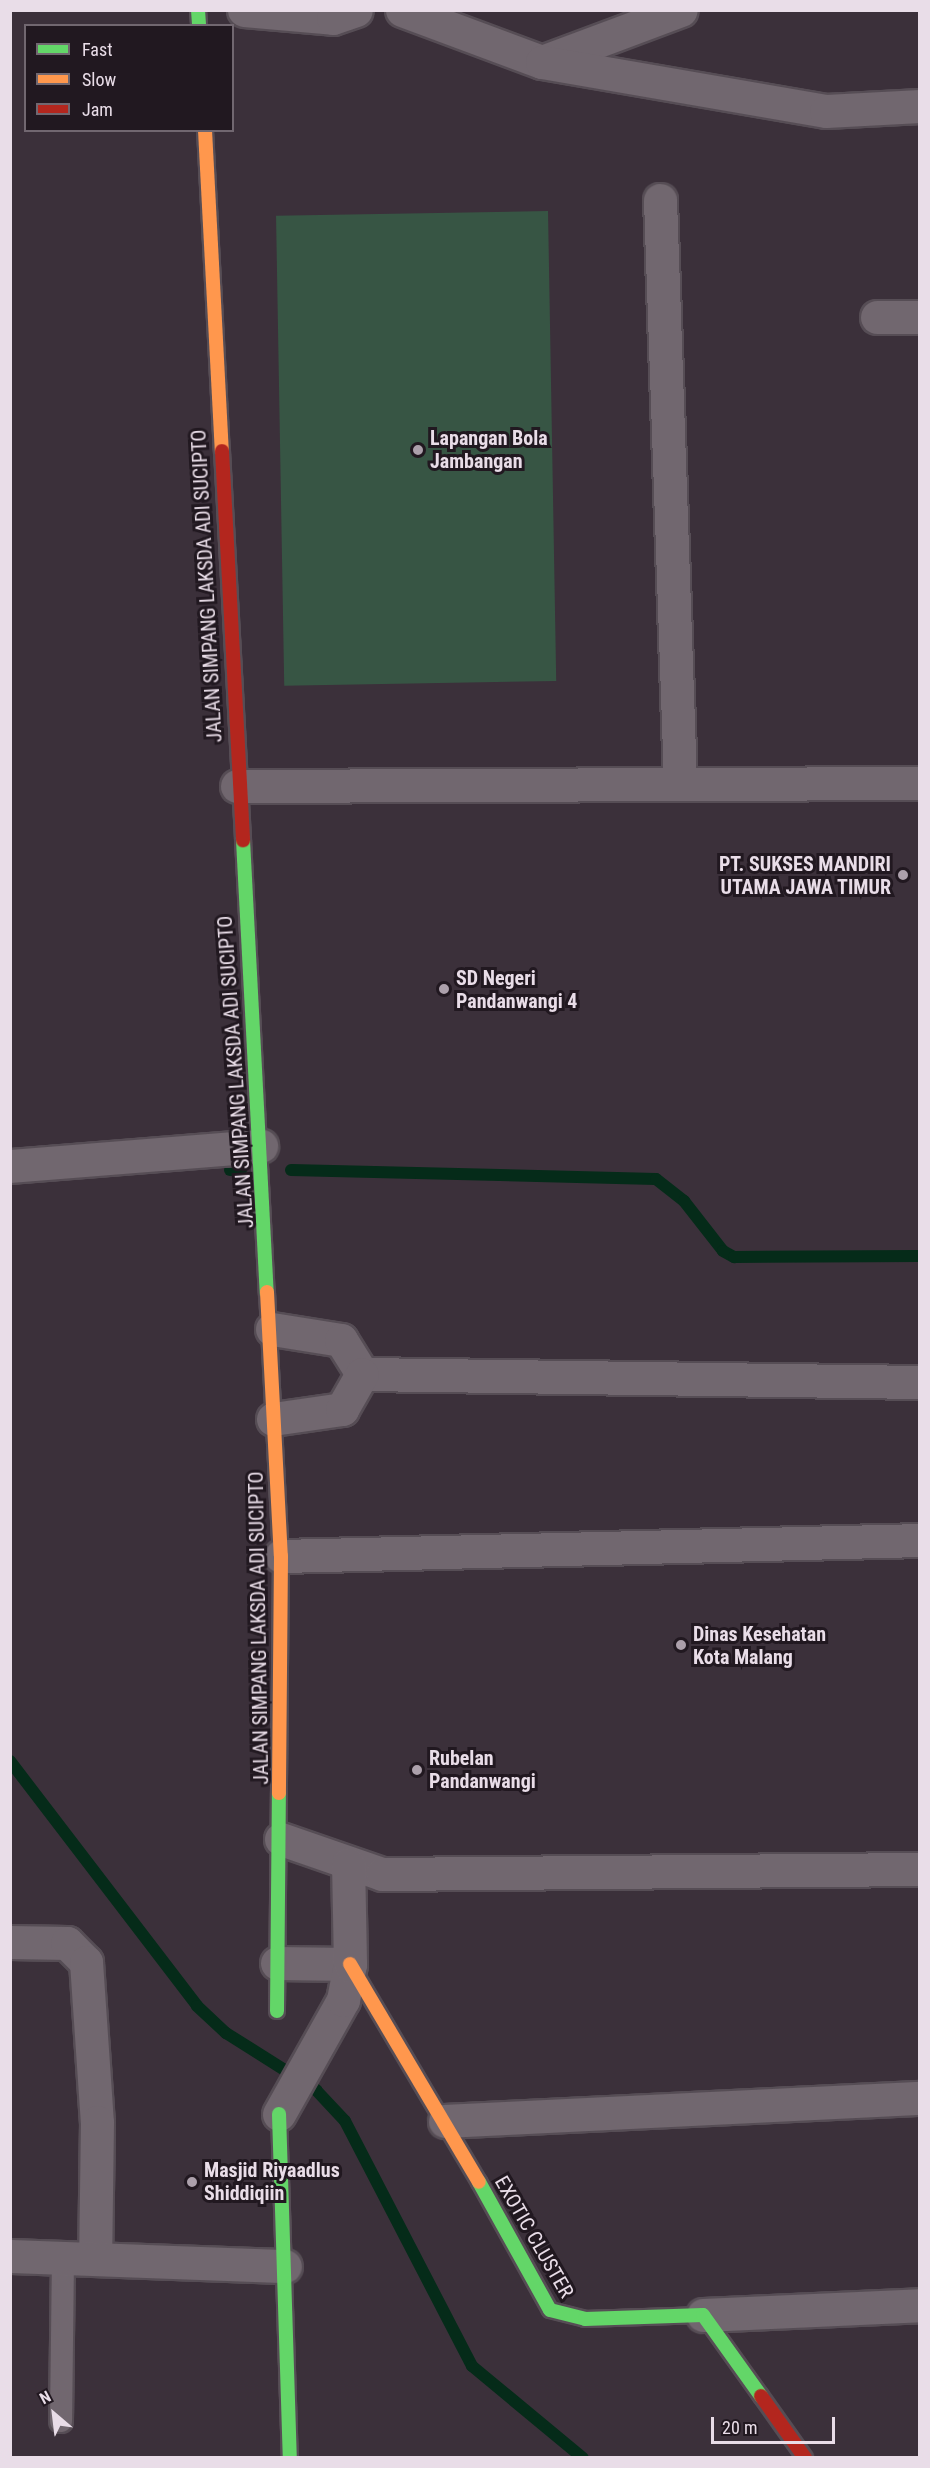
<!DOCTYPE html>
<html>
<head>
<meta charset="utf-8">
<style>
	body { margin:0 }
	#map { position:relative; width:930px; height:2468px; overflow:hidden; background:#3b303a; font-family:"Roboto Condensed",sans-serif }
	div>[style] { position:absolute }
	.green>* { inset:0; background:#375544; transform-origin:0 0 }
	.stream>* { height:12px; margin:-6px; padding:0 6px; transform-origin:6px; border-radius:6px; background:#052b19 }
	.roads { filter:drop-shadow(2px 0 #564d55) drop-shadow(-2px 0 #564d55) drop-shadow(0 2px #564d55) drop-shadow(0 -2px #564d55) }
	.lane>* { height:22px; margin:-11px; padding:0 11px; transform-origin:11px; border-radius:11px; background:#71676f }
	.street>* { height:33px; margin:-16.5px; padding:0 16.5px; transform-origin:16.5px; border-radius:16.5px; background:#71676f }
	.fast>* { height:14px; margin:-7px; padding:0 7px; transform-origin:7px; border-radius:7px; background:#63d668 }
	.slow>* { height:14px; margin:-7px; padding:0 7px; transform-origin:7px; border-radius:7px; background:#ff974d }
	.jam>* { height:14px; margin:-7px; padding:0 7px; transform-origin:7px; border-radius:7px; background:#b3261e }
	.dots>* { width:16px; height:16px; translate:-50% -50%; box-sizing:border-box; border:3px solid #211820; border-radius:50% }
	span { translate:-50% -50%; white-space:nowrap; text-align:center; line-height:1.15; -webkit-text-stroke:6px #211820; paint-order:stroke }
	.poi-label { font-size:20px; color:#e9dde8; font-weight:700 }
	.left { translate:0 -50%; text-align:left }
	.right { translate:-100% -50%; text-align:right }
	.street-label { font-size:20px; color:#e9dde8 }
	.frame { position:absolute; inset:0; border:12px solid #e9dde8; pointer-events:none }
	.legend { position:absolute; left:24px; top:24px; width:210px; height:108px; box-sizing:border-box; background:#211820; border:2px solid #716770; margin:0; padding:8px 10px; list-style:none; font-size:18px; color:#e9dde8 }
	.legend li { display:flex; align-items:center; gap:12px; height:30px }
	.legend b { width:30px; border:2px solid #716770 }
	.north { position:absolute; left:24px; top:2384px; width:60px; height:60px; -webkit-text-stroke:4px #211820; paint-order:stroke; rotate:332deg; font-size:16px; font-weight:700; line-height:24px; text-align:center; color:#e9dde8 }
	.north::after { content:''; display:block; margin:auto; width:21px; height:27px; background:#e9dde8; clip-path:polygon(50% 0,100% 100%,50% 72%,0 100%) }
	.scale { position:absolute; left:711px; top:2417px; width:124px; height:27px; box-sizing:border-box; border:3px solid #e9dde8; border-top:0; padding-left:8px; font-size:18px; line-height:21px; white-space:nowrap; color:#e9dde8; -webkit-text-stroke:4px #211820; paint-order:stroke }
</style>
</head>
<body>
<div id="map">
	<div class="green">
		<div style="left:548px;top:211px;width:470px;height:272px;rotate:89deg"></div>
	</div>
	<div class="stream">
		<div style="left:230px;top:1170px;width:11px"></div>
		<div style="left:291px;top:1170px;width:365px;rotate:1.4deg"></div>
		<div style="left:656px;top:1179px;width:36px;rotate:38deg"></div>
		<div style="left:684px;top:1201px;width:63px;rotate:52deg"></div>
		<div style="left:723px;top:1251px;width:13px;rotate:29deg"></div>
		<div style="left:734px;top:1257px;width:186px;rotate:-0.3deg"></div>
		<div style="left:10px;top:1761px;width:308px;rotate:52.6deg"></div>
		<div style="left:197px;top:2006px;width:40px;rotate:43deg"></div>
		<div style="left:226px;top:2033px;width:107px;rotate:32.3deg"></div>
		<div style="left:316px;top:2090px;width:42px;rotate:46.9deg"></div>
		<div style="left:345px;top:2121px;width:276px;rotate:62.6deg"></div>
		<div style="left:472px;top:2366px;width:144px;rotate:39.7deg"></div>
	</div>
	<div class="roads">
		<div class="lane">
			<div style="left:61px;top:2421px;width:162px;rotate:-89.3deg"></div>
		</div>
		<div class="street">
			<div style="left:244px;top:10px;width:89px;rotate:5.1deg"></div>
			<div style="left:333px;top:18px;width:24px;rotate:-19deg"></div>
			<div style="left:402px;top:10px;width:149px;rotate:20.4deg"></div>
			<div style="left:542px;top:62px;width:148px;rotate:-20.5deg"></div>
			<div style="left:542px;top:62px;width:288px;rotate:9.8deg"></div>
			<div style="left:826px;top:111px;width:94px;rotate:-3deg"></div>
			<div style="left:660px;top:200px;width:582px;rotate:88.03deg"></div>
			<div style="left:877px;top:317px;width:43px"></div>
			<div style="left:237px;top:786px;width:683px;rotate:-0.25deg"></div>
			<div style="left:10px;top:1166px;width:252px;rotate:-4.6deg"></div>
			<div style="left:272px;top:1329px;width:70px;rotate:9.1deg"></div>
			<div style="left:341px;top:1340px;width:40px;rotate:58deg"></div>
			<div style="left:362px;top:1374px;width:558px;rotate:0.82deg"></div>
			<div style="left:273px;top:1419px;width:70px;rotate:-8.2deg"></div>
			<div style="left:342px;top:1409px;width:40px;rotate:-60.3deg"></div>
			<div style="left:281px;top:1556px;width:639px;rotate:-1.43deg"></div>
			<div style="left:281px;top:1839px;width:107px;rotate:19.1deg"></div>
			<div style="left:382px;top:1874px;width:538px;rotate:-0.53deg"></div>
			<div style="left:10px;top:1942px;width:57px;rotate:1deg"></div>
			<div style="left:67px;top:1943px;width:27px;rotate:45deg"></div>
			<div style="left:86px;top:1962px;width:160px;rotate:86.1deg"></div>
			<div style="left:97px;top:2122px;width:136px;rotate:90.8deg"></div>
			<div style="left:277px;top:1963px;width:73px;rotate:0.8deg"></div>
			<div style="left:279px;top:2114px;width:131px;rotate:-60.7deg"></div>
			<div style="left:343px;top:2000px;width:37px;rotate:-79deg"></div>
			<div style="left:350px;top:1964px;width:100px;rotate:-91.1deg"></div>
			<div style="left:445px;top:2121px;width:476px;rotate:-2.8deg"></div>
			<div style="left:10px;top:2256px;width:275px;rotate:2.1deg"></div>
			<div style="left:703px;top:2315px;width:217px;rotate:-2.6deg"></div>
		</div>
		<div class="fast">
			<div style="left:198px;top:10px;width:16px;rotate:86deg"></div>
			<div style="left:243px;top:840px;width:453px;rotate:87deg"></div>
			<div style="left:277px;top:2011px;width:218px;rotate:-89.5deg"></div>
			<div style="left:279px;top:2114px;width:344px;rotate:88.2deg"></div>
			<div style="left:479px;top:2182px;width:146px;rotate:61deg"></div>
			<div style="left:550px;top:2310px;width:36px;rotate:14deg"></div>
			<div style="left:585px;top:2319px;width:118px;rotate:-1.9deg"></div>
			<div style="left:703px;top:2315px;width:100px;rotate:54.4deg"></div>
		</div>
		<div class="slow">
			<div style="left:205px;top:130px;width:321px;rotate:87deg"></div>
			<div style="left:267px;top:1292px;width:264px;rotate:87deg"></div>
			<div style="left:281px;top:1556px;width:237px;rotate:90.5deg"></div>
			<div style="left:350px;top:1964px;width:253px;rotate:59.4deg"></div>
		</div>
		<div class="jam">
			<div style="left:222px;top:451px;width:390px;rotate:86.9deg"></div>
			<div style="left:761px;top:2396px;width:76px;rotate:54.6deg"></div>
		</div>
	</div>
	<div class="dots">
		<div style="left:418px;top:450px;background:#aca0ab"></div>
		<div style="left:903px;top:875px;background:#aca0ab"></div>
		<div style="left:444px;top:989px;background:#aca0ab"></div>
		<div style="left:681px;top:1645px;background:#aca0ab"></div>
		<div style="left:417px;top:1770px;background:#aca0ab"></div>
		<div style="left:192px;top:2182px;background:#aca0ab"></div>
	</div>
	<div class="poi-label">
		<span class="left" style="left:430px;top:450px">Lapangan Bola<br>Jambangan</span>
		<span class="right" style="left:891px;top:876px">PT. SUKSES MANDIRI<br>UTAMA JAWA TIMUR</span>
		<span class="left" style="left:456px;top:990px">SD Negeri<br>Pandanwangi 4</span>
		<span class="left" style="left:693px;top:1646px">Dinas Kesehatan<br>Kota Malang</span>
		<span class="left" style="left:429px;top:1770px">Rubelan<br>Pandanwangi</span>
		<span class="left" style="left:204px;top:2182px">Masjid Riyaadlus<br>Shiddiqiin</span>
	</div>
	<div class="street-label">
		<span style="left:207px;top:586px;rotate:-93deg">JALAN SIMPANG LAKSDA ADI SUCIPTO</span>
		<span style="left:236px;top:1072px;rotate:-94deg">JALAN SIMPANG LAKSDA ADI SUCIPTO</span>
		<span style="left:259px;top:1628px;rotate:-91deg">JALAN SIMPANG LAKSDA ADI SUCIPTO</span>
		<span style="left:534px;top:2237px;rotate:60deg">EXOTIC CLUSTER</span>
	</div>
	<div class="frame"></div>
	<ul class="legend">
	<li><b style="height:8px;background:#63d668"></b>Fast</li>
	<li><b style="height:8px;background:#ff974d"></b>Slow</li>
	<li><b style="height:8px;background:#b3261e"></b>Jam</li>
	</ul>
	<div class="north">N</div>
	<div class="scale">20 m</div>
</div>
</body>
</html>
